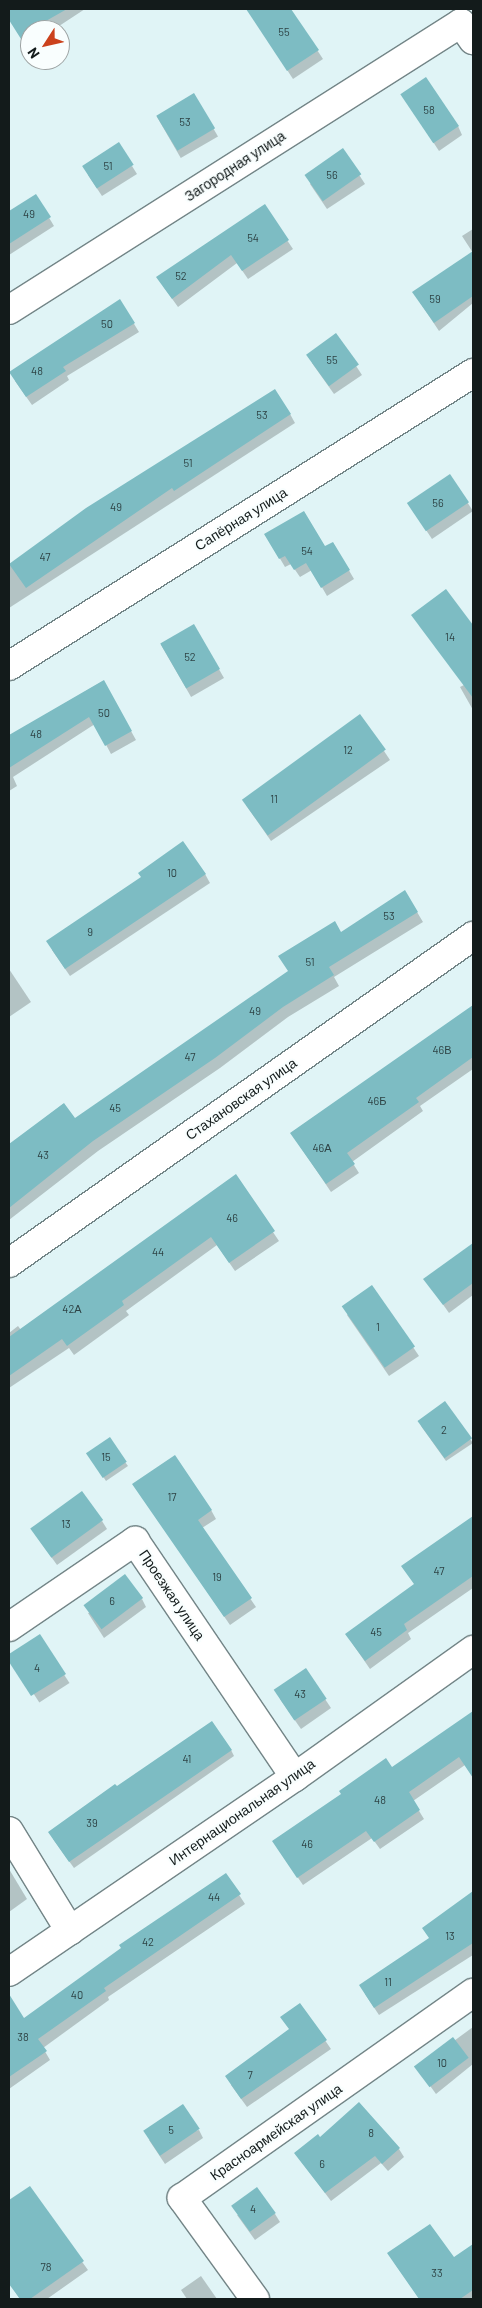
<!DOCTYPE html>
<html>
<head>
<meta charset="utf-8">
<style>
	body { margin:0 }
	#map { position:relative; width:482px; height:2308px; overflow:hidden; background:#e0f4f6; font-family:Barlow,sans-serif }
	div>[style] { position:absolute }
	.shadow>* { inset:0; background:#0003; transform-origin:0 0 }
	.building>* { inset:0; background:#7dbcc3; transform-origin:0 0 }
	.roads { filter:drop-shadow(1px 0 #738587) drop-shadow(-1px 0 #738587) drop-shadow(0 1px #738587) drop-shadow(0 -1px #738587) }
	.minor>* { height:28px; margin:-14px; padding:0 14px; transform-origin:14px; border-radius:14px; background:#fff }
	span { translate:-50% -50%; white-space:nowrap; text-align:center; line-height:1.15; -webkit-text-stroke:4.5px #f9fefe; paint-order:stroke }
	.number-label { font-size:11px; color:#2e4345 }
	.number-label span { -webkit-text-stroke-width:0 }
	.street-label { font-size:14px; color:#131b1b }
	.frame { position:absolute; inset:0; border:10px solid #131b1b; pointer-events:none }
	.north { position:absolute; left:20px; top:20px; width:50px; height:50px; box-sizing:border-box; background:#f9fefe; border:1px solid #9da3a3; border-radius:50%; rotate:235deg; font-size:14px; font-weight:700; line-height:20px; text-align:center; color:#131b1b }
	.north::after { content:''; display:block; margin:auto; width:18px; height:22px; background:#cb421d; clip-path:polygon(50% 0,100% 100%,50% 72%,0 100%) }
</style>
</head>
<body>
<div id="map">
	<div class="shadow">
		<div style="clip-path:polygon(20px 9px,85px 9px,53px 30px,30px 30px,30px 45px,27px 47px,9px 18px)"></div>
		<div style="clip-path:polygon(261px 9px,290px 9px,323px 59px,293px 79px,251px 15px)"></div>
		<div style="left:194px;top:95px;width:48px;height:43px;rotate:60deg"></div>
		<div style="clip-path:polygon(407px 102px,458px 126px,462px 135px,439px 151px)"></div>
		<div style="clip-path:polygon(343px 150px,365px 184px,327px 209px,310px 184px)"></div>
		<div style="clip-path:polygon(132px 166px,137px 174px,102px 196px,88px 175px)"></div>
		<div style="clip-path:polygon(36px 196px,54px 226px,9px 255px,9px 213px)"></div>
		<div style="clip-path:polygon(264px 206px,293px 249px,248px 279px,237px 263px,178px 307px,163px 286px)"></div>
		<div style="clip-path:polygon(473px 229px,473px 303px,439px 331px,419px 301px,473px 253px,462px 236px)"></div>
		<div style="clip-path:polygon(120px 301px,139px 332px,67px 376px,69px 380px,32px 405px,15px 381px)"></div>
		<div style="clip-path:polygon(335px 334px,362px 375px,334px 394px,312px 363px)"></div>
		<div style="clip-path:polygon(290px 414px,295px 423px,9px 608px,9px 565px,87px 509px)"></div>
		<div style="clip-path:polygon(450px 476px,473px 511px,432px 539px,414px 512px)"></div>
		<div style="clip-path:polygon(266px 535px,325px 548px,333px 543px,354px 579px,327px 596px,312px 570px,300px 577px,291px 564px,285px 567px)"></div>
		<div style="clip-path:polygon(446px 590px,473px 627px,473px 710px,460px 687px,464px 685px)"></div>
		<div style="left:194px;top:626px;width:60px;height:38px;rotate:60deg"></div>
		<div style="clip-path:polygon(103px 681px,136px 740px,111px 754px,95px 724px,13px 777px,17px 786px,9px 791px,9px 736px)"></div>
		<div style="clip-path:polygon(360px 715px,390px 760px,271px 841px,246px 805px)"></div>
		<div style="clip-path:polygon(205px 874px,210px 883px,70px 976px,52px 950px)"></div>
		<div style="clip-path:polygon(417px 912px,423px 922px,334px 977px,339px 986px,288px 1017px,220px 1068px,98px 1151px,9px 1220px,9px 1146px,63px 1104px,75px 1120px,289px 972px)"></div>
		<div style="clip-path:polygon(9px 969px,31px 1002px,9px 1017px)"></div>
		<div style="clip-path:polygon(473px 1006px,473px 1069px,420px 1106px,423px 1111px,352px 1162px,359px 1173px,331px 1192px,291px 1133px)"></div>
		<div style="clip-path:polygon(235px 1176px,279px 1241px,235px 1271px,217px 1245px,126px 1311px,129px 1315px,74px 1355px,69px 1348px,9px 1388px,9px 1333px,18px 1326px,21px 1330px)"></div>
		<div style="clip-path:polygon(473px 1244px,473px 1295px,449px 1313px,425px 1279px)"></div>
		<div style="clip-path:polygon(372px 1286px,419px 1356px,389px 1376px,347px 1315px)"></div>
		<div style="clip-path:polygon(421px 1426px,470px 1439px,473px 1443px,446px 1461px)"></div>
		<div style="clip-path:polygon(90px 1457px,125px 1462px,128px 1466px,106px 1481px)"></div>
		<div style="clip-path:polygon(139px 1492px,211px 1510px,216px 1519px,202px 1528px,256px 1607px,230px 1625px)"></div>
		<div style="clip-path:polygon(473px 1518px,473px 1588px,408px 1633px,411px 1639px,370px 1669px,352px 1643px,415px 1585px,403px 1566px)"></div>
		<div style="clip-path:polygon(102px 1521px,107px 1529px,57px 1565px,37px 1537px)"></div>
		<div style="clip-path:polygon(142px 1599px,146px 1607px,104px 1638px,88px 1613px)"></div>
		<div style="left:39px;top:1636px;width:56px;height:36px;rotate:57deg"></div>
		<div style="clip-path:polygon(305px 1669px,331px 1708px,301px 1729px,280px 1699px)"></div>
		<div style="clip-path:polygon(473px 1712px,473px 1777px,465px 1765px,413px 1801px,424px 1819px,380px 1849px,372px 1838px,303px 1885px,279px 1850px)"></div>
		<div style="clip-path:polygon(231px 1750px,234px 1756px,74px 1868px,53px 1839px,116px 1788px)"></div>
		<div style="clip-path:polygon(9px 1869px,27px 1899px,9px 1912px)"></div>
		<div style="clip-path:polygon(226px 1875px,245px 1904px,108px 1997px,109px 2000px,43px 2048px,50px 2060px,9px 2089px,9px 2023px,21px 2015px,24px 2019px)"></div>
		<div style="clip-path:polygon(473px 1908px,473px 1955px,379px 2015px,365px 1994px)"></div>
		<div style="clip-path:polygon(300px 2004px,331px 2049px,247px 2107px,231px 2085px,290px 2030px)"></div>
		<div style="clip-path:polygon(473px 2027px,473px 2064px,436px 2094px,417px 2068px)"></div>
		<div style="clip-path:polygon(199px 2130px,203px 2138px,165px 2164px,149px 2140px)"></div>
		<div style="clip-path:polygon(320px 2138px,399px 2149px,404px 2157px,388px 2171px,381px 2163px,331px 2201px,295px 2153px)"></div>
		<div style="clip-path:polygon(29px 2188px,88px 2270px,47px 2299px,20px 2299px,9px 2283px,9px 2274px,22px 2265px,9px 2245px,9px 2202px)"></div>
		<div style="clip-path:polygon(275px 2214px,280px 2222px,255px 2240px,237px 2215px)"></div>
		<div style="clip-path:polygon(473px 2254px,473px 2299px,420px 2299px,395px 2264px,453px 2259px)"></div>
		<div style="clip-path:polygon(201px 2276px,217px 2299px,187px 2299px,181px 2290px)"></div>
	</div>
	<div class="building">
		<div style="clip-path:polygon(9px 9px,67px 9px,30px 30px,21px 39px,9px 20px)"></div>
		<div style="clip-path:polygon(246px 9px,291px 9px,319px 50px,287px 71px)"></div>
		<div style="left:426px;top:77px;width:59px;height:31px;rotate:56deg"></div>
		<div style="left:194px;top:93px;width:41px;height:44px;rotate:59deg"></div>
		<div style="left:119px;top:142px;width:27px;height:44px;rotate:57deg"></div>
		<div style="left:343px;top:148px;width:32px;height:47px;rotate:55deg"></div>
		<div style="clip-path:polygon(36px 194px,51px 217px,9px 244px,9px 211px)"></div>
		<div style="clip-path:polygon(265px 204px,289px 240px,242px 271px,231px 255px,172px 299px,156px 277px)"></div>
		<div style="clip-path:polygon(473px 251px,473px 296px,434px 323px,412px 292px)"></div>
		<div style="clip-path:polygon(120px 299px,135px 323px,63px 367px,66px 371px,26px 397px,9px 372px)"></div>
		<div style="left:336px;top:333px;width:39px;height:37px;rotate:54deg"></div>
		<div style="clip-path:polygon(275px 389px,291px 414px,174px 491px,172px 488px,26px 588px,9px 564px,86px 508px)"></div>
		<div style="left:450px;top:474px;width:34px;height:52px;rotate:56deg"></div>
		<div style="clip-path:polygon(304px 511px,325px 546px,333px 542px,350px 570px,321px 588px,306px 563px,294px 570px,285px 556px,279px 559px,264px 534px)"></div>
		<div style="clip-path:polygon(446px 589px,473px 625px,473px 698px,411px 615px)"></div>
		<div style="left:194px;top:624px;width:52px;height:39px;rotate:60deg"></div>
		<div style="clip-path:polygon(104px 680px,132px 731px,105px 746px,89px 717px,9px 768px,9px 735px)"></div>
		<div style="left:360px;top:714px;width:44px;height:146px;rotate:54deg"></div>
		<div style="clip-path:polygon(183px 841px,206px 874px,65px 969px,46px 941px,141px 877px,138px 873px)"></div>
		<div style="clip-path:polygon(405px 890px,418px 912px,329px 967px,334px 975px,283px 1007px,215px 1058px,93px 1141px,9px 1208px,9px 1144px,64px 1103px,75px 1118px,288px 971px,278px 956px,335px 921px,341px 932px)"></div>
		<div style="clip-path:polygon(473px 1005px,473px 1057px,416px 1098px,419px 1102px,347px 1153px,355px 1164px,326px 1184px,290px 1133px)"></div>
		<div style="clip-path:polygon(236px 1174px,275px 1231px,229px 1263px,211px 1237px,122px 1301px,124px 1305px,67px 1346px,62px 1339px,9px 1376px,9px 1337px)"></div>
		<div style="clip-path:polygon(473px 1243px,473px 1283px,443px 1305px,423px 1279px)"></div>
		<div style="left:372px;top:1285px;width:75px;height:37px;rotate:55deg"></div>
		<div style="left:445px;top:1401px;width:46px;height:34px;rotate:54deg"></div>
		<div style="left:110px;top:1437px;width:30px;height:29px;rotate:56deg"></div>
		<div style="clip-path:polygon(175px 1455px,212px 1510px,198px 1520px,252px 1598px,224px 1617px,132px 1484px)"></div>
		<div style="left:82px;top:1491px;width:36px;height:64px;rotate:54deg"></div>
		<div style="clip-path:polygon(473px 1516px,473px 1576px,404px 1624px,407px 1630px,365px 1661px,345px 1634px,414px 1584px,401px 1566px)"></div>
		<div style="left:125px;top:1574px;width:30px;height:52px;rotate:53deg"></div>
		<div style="clip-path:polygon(40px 1634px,66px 1674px,31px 1696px,9px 1662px,9px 1654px)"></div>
		<div style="left:306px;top:1668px;width:37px;height:39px;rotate:56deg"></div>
		<div style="clip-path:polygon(473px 1711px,473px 1778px,459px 1757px,409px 1792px,420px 1810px,374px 1842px,366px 1831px,297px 1878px,272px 1841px,341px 1794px,339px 1791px,386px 1758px,392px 1767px)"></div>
		<div style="clip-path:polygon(212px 1721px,232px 1750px,69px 1862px,48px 1832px,115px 1784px,117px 1786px)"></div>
		<div style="clip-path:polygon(226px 1873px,241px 1894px,104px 1988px,106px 1991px,38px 2039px,47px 2051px,9px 2077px,9px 1994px,24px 2018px,121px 1948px,119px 1945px)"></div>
		<div style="clip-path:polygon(473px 1891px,473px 1943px,374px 2008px,359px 1985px,429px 1938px,422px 1928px)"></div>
		<div style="clip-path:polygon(300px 2003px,327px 2040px,241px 2099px,225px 2076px,289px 2029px,280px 2017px)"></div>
		<div style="left:453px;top:2037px;width:26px;height:49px;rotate:53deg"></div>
		<div style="clip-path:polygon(359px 2102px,400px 2148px,382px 2164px,375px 2156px,325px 2193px,294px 2153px,318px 2134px,320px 2137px)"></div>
		<div style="left:183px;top:2104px;width:30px;height:48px;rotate:56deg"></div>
		<div style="clip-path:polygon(30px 2186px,84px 2261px,30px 2299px,20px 2299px,9px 2284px,9px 2200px)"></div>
		<div style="left:257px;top:2187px;width:32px;height:32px;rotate:54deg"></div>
		<div style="clip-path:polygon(430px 2224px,454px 2257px,473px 2244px,473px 2290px,460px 2299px,419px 2299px,387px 2253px)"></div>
	</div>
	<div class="roads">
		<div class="minor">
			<div style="left:9px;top:310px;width:535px;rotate:-32.41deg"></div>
			<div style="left:461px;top:23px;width:21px;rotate:55deg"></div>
			<div style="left:9px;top:666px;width:549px;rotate:-32.27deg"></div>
			<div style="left:9px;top:1263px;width:568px;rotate:-35.17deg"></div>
			<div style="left:9px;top:1627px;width:153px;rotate:-34.3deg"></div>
			<div style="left:135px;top:1541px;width:285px;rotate:55.9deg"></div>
			<div style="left:9px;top:1831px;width:117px;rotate:58.6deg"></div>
			<div style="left:9px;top:1972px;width:346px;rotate:-34.3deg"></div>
			<div style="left:295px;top:1777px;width:219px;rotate:-35.5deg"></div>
			<div style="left:255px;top:2299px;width:125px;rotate:-125.9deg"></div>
			<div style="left:182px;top:2198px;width:356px;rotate:-35.2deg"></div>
		</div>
	</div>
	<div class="number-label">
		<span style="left:284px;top:32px">55</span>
		<span style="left:429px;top:110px">58</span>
		<span style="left:185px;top:122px">53</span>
		<span style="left:108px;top:166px">51</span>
		<span style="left:332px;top:175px">56</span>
		<span style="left:29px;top:214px">49</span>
		<span style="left:253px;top:238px">54</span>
		<span style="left:181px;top:276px">52</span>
		<span style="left:435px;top:299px">59</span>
		<span style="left:107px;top:324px">50</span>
		<span style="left:332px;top:360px">55</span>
		<span style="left:37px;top:371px">48</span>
		<span style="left:262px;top:415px">53</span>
		<span style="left:188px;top:463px">51</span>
		<span style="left:438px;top:503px">56</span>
		<span style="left:116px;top:507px">49</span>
		<span style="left:307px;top:551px">54</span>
		<span style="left:45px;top:557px">47</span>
		<span style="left:450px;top:637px">14</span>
		<span style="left:190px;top:657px">52</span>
		<span style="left:104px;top:713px">50</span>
		<span style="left:36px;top:734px">48</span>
		<span style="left:348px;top:750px">12</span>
		<span style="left:274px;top:799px">11</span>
		<span style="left:172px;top:873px">10</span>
		<span style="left:389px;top:916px">53</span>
		<span style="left:90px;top:932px">9</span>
		<span style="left:310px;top:962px">51</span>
		<span style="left:255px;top:1011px">49</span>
		<span style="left:442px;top:1050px">46В</span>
		<span style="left:190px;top:1057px">47</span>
		<span style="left:377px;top:1101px">46Б</span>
		<span style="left:115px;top:1108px">45</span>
		<span style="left:322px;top:1148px">46А</span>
		<span style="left:43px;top:1155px">43</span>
		<span style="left:232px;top:1218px">46</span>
		<span style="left:158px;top:1252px">44</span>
		<span style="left:72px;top:1309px">42А</span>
		<span style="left:378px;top:1327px">1</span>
		<span style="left:444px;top:1430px">2</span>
		<span style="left:106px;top:1457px">15</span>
		<span style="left:172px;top:1497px">17</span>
		<span style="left:66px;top:1524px">13</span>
		<span style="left:439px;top:1571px">47</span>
		<span style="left:217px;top:1577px">19</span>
		<span style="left:112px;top:1601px">6</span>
		<span style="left:376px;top:1632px">45</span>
		<span style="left:37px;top:1668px">4</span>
		<span style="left:300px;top:1694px">43</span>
		<span style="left:187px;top:1759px">41</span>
		<span style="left:380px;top:1800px">48</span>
		<span style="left:92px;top:1823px">39</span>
		<span style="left:307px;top:1844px">46</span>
		<span style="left:214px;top:1897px">44</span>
		<span style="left:450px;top:1936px">13</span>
		<span style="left:148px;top:1942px">42</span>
		<span style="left:388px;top:1982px">11</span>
		<span style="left:77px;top:1995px">40</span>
		<span style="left:23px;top:2037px">38</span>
		<span style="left:442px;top:2063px">10</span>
		<span style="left:250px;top:2075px">7</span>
		<span style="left:171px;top:2130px">5</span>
		<span style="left:371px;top:2133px">8</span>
		<span style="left:322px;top:2164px">6</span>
		<span style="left:253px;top:2209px">4</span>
		<span style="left:46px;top:2267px">78</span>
		<span style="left:437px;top:2273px">33</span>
	</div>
	<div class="street-label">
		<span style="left:235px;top:166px;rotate:-33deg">Загородная улица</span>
		<span style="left:241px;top:519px;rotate:-32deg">Сапёрная улица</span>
		<span style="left:241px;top:1099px;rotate:-35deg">Стахановская улица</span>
		<span style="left:172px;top:1595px;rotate:56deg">Проезжая улица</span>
		<span style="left:242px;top:1812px;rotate:-35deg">Интернациональная улица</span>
		<span style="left:276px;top:2132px;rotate:-35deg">Красноармейская улица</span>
	</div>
	<div class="frame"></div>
	<div class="north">N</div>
</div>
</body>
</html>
